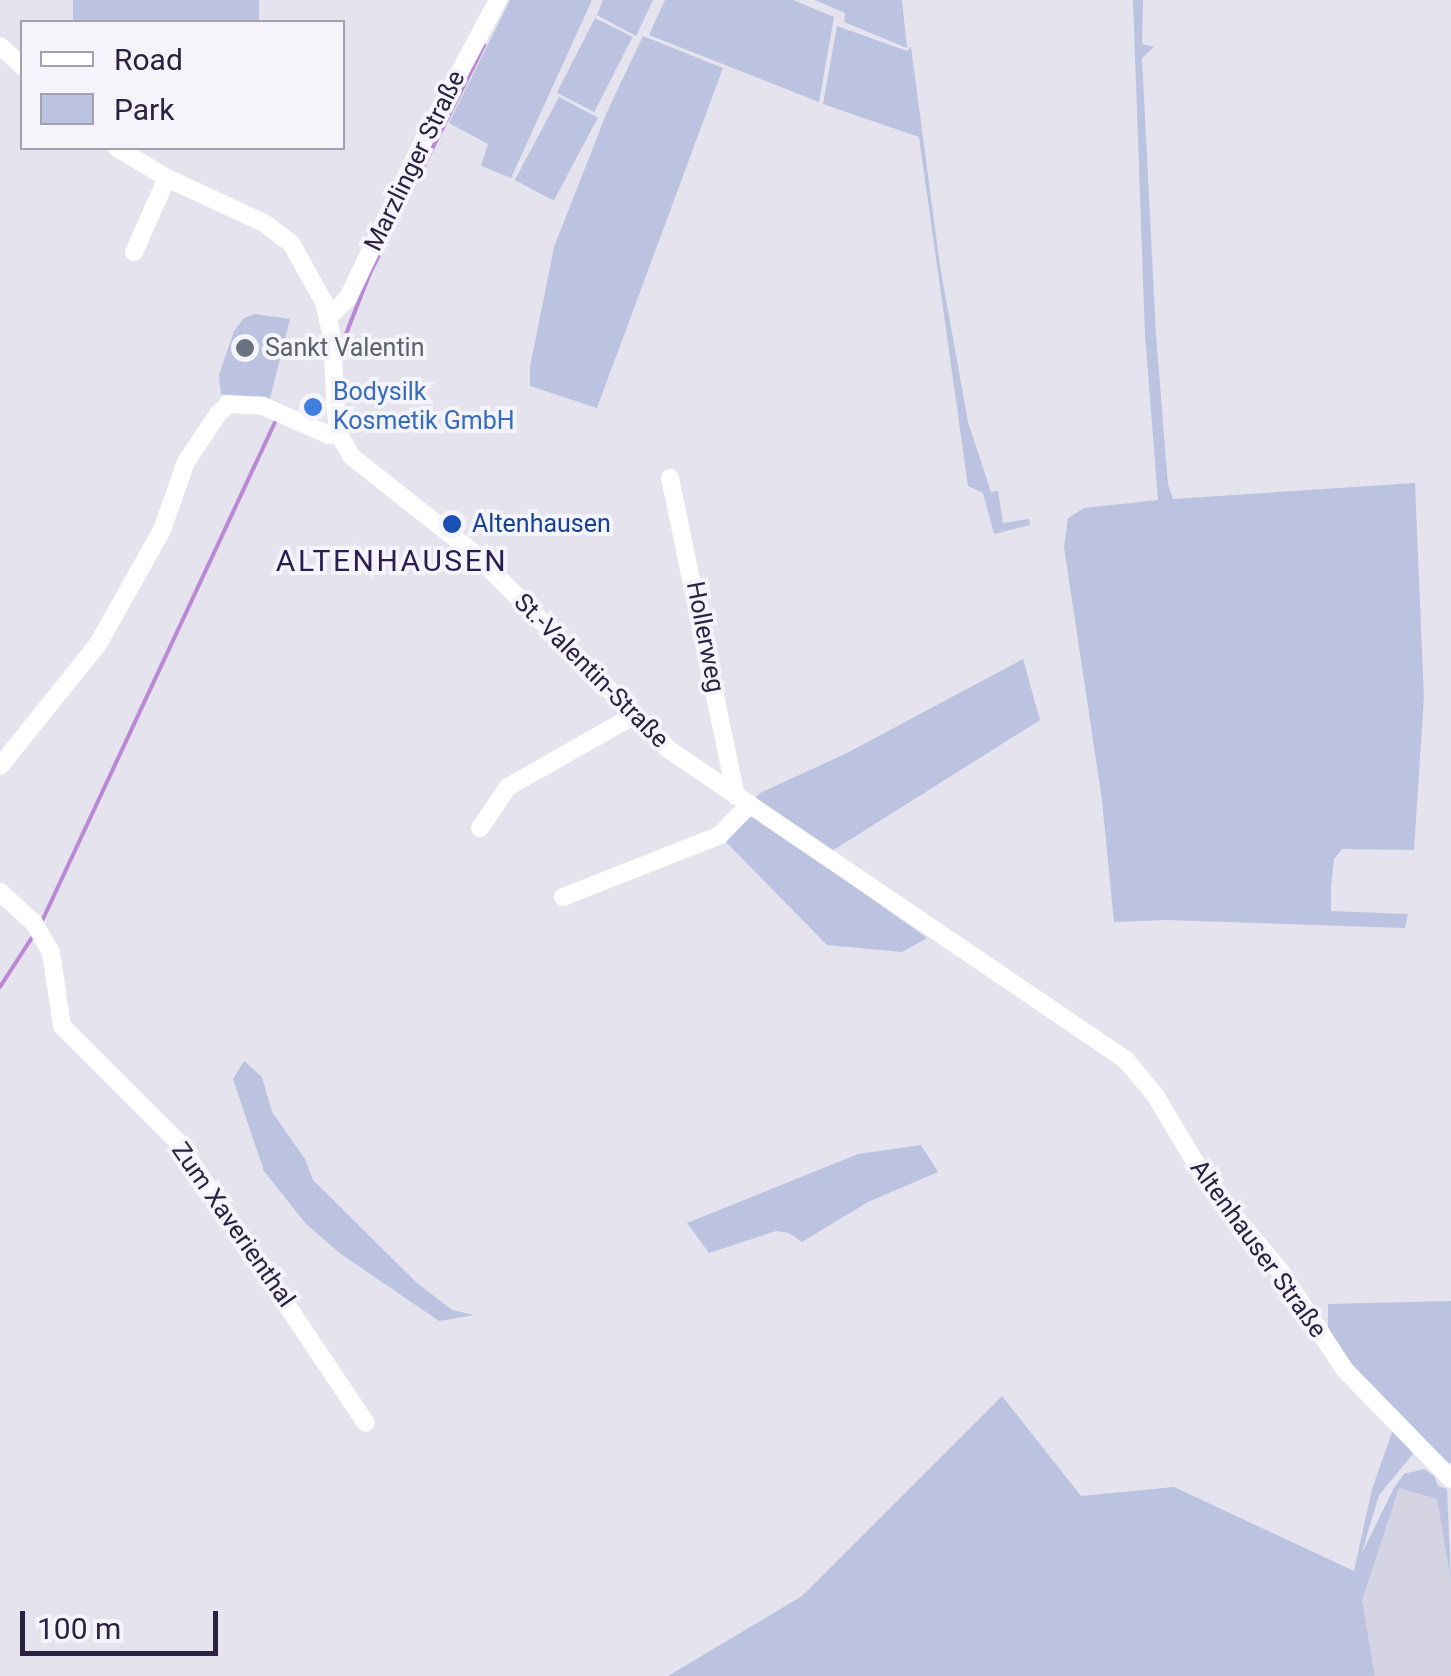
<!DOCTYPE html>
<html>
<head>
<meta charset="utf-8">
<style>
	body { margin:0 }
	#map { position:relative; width:1451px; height:1676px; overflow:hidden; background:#e4e3ee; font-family:Roboto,sans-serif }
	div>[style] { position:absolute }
	.built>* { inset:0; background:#d5d4e2 }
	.green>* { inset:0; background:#bbc3e0; transform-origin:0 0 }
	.stream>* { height:4px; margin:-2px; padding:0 2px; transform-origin:2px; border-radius:2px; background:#bb88d6 }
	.minor>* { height:18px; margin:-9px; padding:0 9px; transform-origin:9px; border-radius:9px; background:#fff }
	.dots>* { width:28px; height:28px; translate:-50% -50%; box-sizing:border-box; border:5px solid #f4f4fa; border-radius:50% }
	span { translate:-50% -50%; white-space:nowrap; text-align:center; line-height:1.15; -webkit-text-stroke:8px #f4f4fa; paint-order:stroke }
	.street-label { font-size:25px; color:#292241 }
	.worship-label { font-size:25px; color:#5b616d }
	.left { translate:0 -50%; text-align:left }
	.shop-label { font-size:25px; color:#366cbe }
	.transit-label { font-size:25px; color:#164399 }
	.quarter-label { font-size:30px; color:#2b1c54; letter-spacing:2.5px }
	.legend { position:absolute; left:20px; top:20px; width:325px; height:130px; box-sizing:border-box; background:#f4f4fa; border:2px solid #a3a0b0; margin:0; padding:12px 18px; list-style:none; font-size:30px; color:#292241 }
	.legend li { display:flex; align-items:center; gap:20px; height:50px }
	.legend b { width:50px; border:2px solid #a3a0b0 }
	.scale { position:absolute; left:20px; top:1611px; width:198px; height:45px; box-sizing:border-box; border:5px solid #292241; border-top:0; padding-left:12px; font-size:30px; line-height:35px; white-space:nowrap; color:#292241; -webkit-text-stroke:8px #f4f4fa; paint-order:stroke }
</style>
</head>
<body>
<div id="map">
	<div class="built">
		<div style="clip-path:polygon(1398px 1488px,1437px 1499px,1451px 1581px,1451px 1676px,1375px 1676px,1362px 1600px)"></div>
	</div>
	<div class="green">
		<div style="left:73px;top:0;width:186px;height:25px"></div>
		<div style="clip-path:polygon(510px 0,592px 0,511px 178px,481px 166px,488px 144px,449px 123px)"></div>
		<div style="clip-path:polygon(603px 0,653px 0,636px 36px,597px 15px)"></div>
		<div style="clip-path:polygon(665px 0,793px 0,834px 17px,819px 102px,649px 35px)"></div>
		<div style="clip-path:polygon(815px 0,902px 0,907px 48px,844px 22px,845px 13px)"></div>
		<div style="clip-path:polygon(1133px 0,1143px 0,1142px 44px,1154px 47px,1142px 58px,1156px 335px,1168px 485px,1173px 499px,1415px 483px,1424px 697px,1414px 850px,1342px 849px,1334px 859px,1331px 888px,1331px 911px,1408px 914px,1405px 928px,1166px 920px,1114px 922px,1102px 800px,1064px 547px,1068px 518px,1084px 508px,1158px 500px,1145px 335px)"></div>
		<div style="left:595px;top:18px;width:42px;height:84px;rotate:27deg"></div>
		<div style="clip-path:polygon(837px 26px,907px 51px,911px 47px,940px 266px,968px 422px,991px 492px,998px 491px,1003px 523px,1029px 519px,1030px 525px,994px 534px,983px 493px,968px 486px,919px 137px,823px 104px)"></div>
		<div style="clip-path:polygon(643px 36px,723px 68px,597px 408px,530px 386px,530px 367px,554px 247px,607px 112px)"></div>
		<div style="left:559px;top:97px;width:44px;height:94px;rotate:28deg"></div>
		<div style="clip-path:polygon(255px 314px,290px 319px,269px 402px,221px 394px,219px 375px,234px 331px,244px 318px)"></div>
		<div style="clip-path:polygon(1023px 659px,1040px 720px,832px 851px,754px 800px,760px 793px,845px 754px)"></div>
		<div style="clip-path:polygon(753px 815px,927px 938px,902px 952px,827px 945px,723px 839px)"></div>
		<div style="clip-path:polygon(244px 1061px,262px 1077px,272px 1112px,305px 1159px,313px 1180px,417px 1283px,452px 1310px,474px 1315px,439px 1321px,341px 1254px,306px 1224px,264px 1171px,233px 1079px)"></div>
		<div style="clip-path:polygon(921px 1145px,938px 1172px,868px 1202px,802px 1242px,789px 1233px,776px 1231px,709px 1253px,687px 1223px,858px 1154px)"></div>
		<div style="clip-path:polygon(1451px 1301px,1451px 1463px,1443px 1462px,1354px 1370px,1328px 1328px,1328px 1304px)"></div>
		<div style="clip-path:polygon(1002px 1396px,1081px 1496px,1174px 1487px,1354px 1571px,1372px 1489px,1394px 1427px,1413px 1454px,1379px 1495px,1361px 1555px,1394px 1488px,1404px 1474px,1424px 1469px,1434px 1476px,1438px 1486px,1447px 1489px,1451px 1581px,1437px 1499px,1399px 1488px,1362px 1600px,1375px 1676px,668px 1676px,802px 1596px)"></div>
	</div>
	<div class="stream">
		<div style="left:346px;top:334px;width:66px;rotate:-68.5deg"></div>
		<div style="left:370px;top:273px;width:255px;rotate:-63.4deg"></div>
		<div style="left:43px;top:919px;width:551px;rotate:-64.97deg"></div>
		<div style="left:0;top:987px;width:61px;rotate:-57.1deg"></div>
	</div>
	<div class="minor">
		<div style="left:0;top:46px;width:30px;rotate:42deg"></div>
		<div style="left:117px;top:148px;width:58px;rotate:31deg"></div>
		<div style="left:167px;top:178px;width:107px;rotate:24.9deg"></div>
		<div style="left:264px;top:223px;width:34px;rotate:37deg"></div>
		<div style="left:291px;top:243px;width:68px;rotate:60.8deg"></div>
		<div style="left:324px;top:302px;width:36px;rotate:77deg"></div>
		<div style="left:332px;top:337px;width:77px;rotate:87deg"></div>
		<div style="left:336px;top:414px;width:20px;rotate:81deg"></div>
		<div style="left:339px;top:434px;width:25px;rotate:61deg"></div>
		<div style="left:351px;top:456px;width:157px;rotate:38.3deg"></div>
		<div style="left:474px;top:553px;width:276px;rotate:45.3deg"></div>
		<div style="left:668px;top:749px;width:554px;rotate:34.18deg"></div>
		<div style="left:1126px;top:1060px;width:45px;rotate:50.4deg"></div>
		<div style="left:1155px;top:1095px;width:107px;rotate:59.1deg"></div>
		<div style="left:1210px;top:1187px;width:111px;rotate:50.1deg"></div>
		<div style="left:1281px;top:1272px;width:117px;rotate:56.9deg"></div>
		<div style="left:1345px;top:1370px;width:152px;rotate:45.8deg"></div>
		<div style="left:134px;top:252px;width:81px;rotate:-66deg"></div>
		<div style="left:328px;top:318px;width:28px;rotate:-45deg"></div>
		<div style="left:348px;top:298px;width:181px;rotate:-64.4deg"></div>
		<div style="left:426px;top:135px;width:153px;rotate:-61.9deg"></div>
		<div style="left:670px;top:478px;width:325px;rotate:78.3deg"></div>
		<div style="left:0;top:766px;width:156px;rotate:-51.2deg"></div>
		<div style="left:98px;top:644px;width:131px;rotate:-60.7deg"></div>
		<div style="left:162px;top:530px;width:72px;rotate:-70.6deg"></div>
		<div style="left:186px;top:462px;width:58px;rotate:-56.3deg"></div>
		<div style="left:218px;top:414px;width:14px;rotate:-45deg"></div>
		<div style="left:228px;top:404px;width:35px;rotate:3deg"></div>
		<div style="left:263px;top:406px;width:72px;rotate:23.7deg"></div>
		<div style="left:329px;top:435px;width:10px;rotate:-6deg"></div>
		<div style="left:480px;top:828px;width:50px;rotate:-55.7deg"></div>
		<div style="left:508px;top:787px;width:144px;rotate:-29.6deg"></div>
		<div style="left:0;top:892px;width:46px;rotate:42.4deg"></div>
		<div style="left:34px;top:923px;width:34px;rotate:60deg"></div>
		<div style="left:51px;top:952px;width:75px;rotate:81.5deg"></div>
		<div style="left:62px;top:1026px;width:163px;rotate:45deg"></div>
		<div style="left:177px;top:1141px;width:339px;rotate:56.2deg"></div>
		<div style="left:563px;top:897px;width:169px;rotate:-21.5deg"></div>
		<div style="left:720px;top:835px;width:43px;rotate:-45.9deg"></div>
	</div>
	<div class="dots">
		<div style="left:245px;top:348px;background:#6b7280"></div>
		<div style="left:313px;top:407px;background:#3f7fe0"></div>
		<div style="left:452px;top:524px;background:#1a4fb4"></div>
	</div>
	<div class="street-label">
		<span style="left:415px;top:161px;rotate:-64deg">Marzlinger Straße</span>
		<span style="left:705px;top:637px;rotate:79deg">Hollerweg</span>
		<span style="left:591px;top:671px;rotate:45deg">St.-Valentin-Straße</span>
		<span style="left:233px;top:1225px;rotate:55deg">Zum Xaverienthal</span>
		<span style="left:1258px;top:1249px;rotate:54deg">Altenhauser Straße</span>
	</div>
	<div class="worship-label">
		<span class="left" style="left:265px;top:348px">Sankt Valentin</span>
	</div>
	<div class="shop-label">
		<span class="left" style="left:333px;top:407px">Bodysilk<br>Kosmetik GmbH</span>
	</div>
	<div class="transit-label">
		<span class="left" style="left:472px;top:524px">Altenhausen</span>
	</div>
	<div class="quarter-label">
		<span style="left:392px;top:561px">ALTENHAUSEN</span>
	</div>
	<ul class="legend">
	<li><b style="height:12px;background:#fff"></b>Road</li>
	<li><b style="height:28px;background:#bbc3e0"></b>Park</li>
	</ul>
	<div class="scale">100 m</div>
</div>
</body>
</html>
